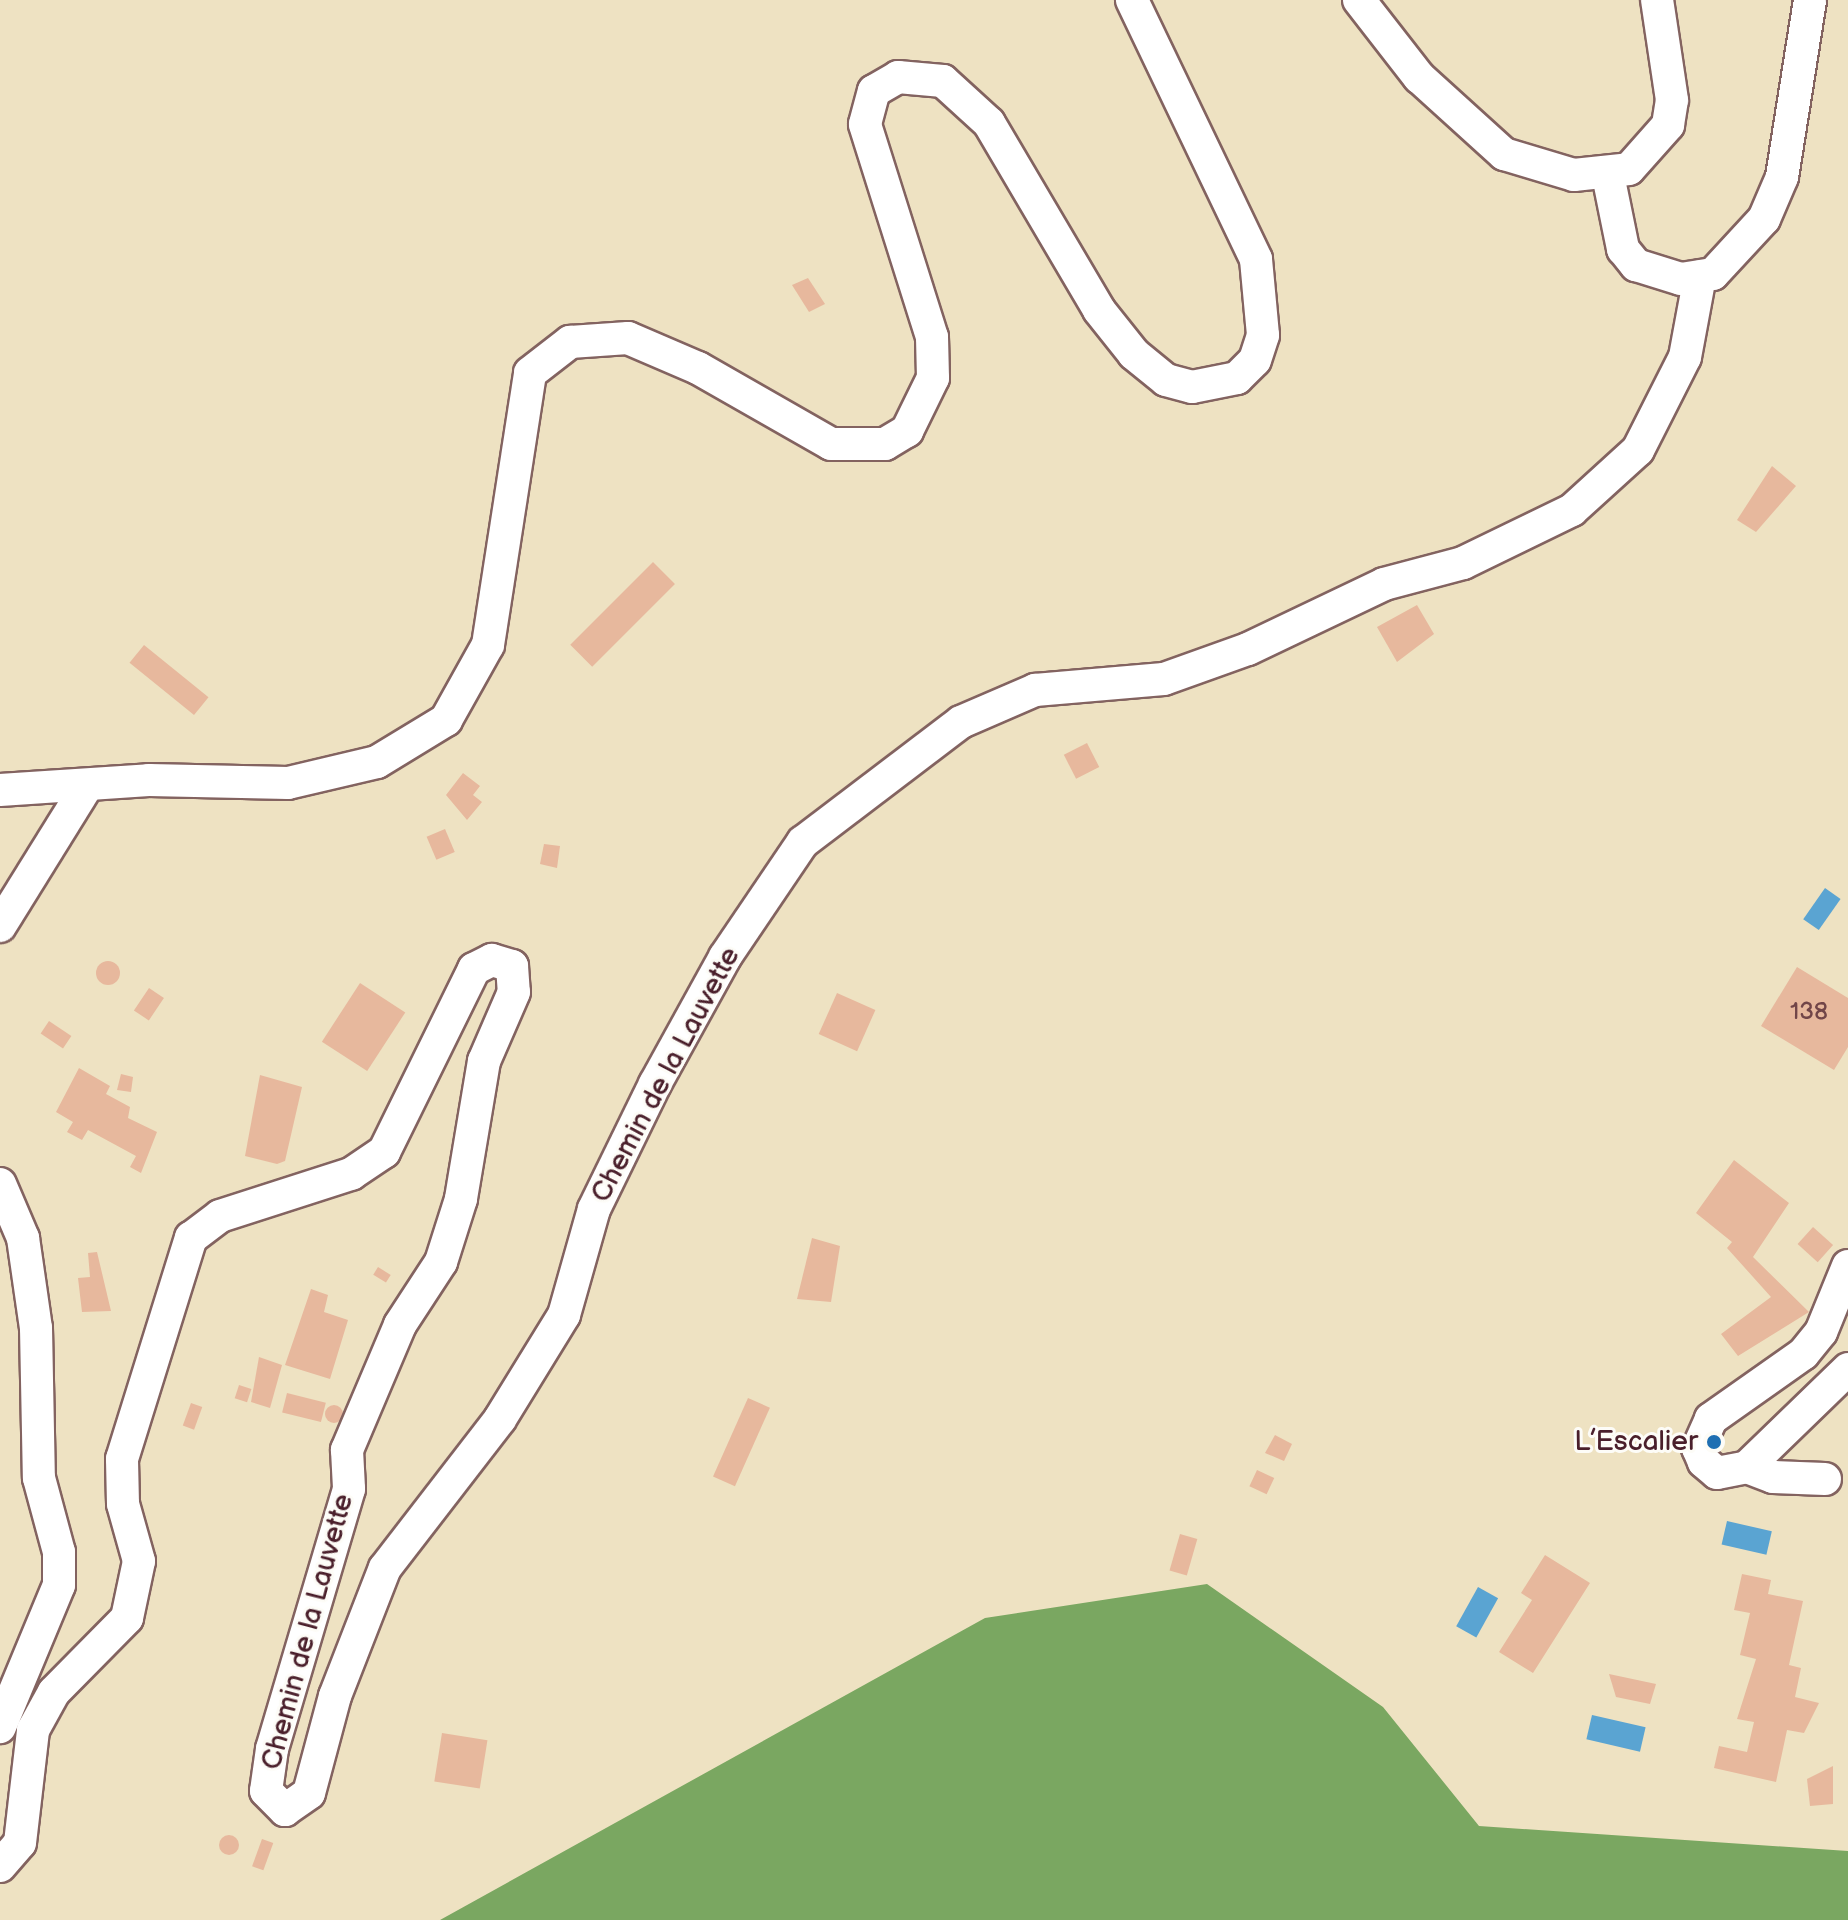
<!DOCTYPE html>
<html>
<head>
<meta charset="utf-8">
<style>
	body { margin:0 }
	#map { position:relative; width:1848px; height:1920px; overflow:hidden; background:#eee2c2; font-family:"Balsamiq Sans",sans-serif }
	div>[style] { position:absolute }
	.forest>* { inset:0; background:#7aa761 }
	.water>* { inset:0; background:#5aa4d2; transform-origin:0 0 }
	.building>* { inset:0; background:#e7b89d; transform-origin:0 0 }
	.round { border-radius:50% }
	.roads { filter:drop-shadow(2px 0 #836360) drop-shadow(-2px 0 #836360) drop-shadow(0 2px #836360) drop-shadow(0 -2px #836360) }
	.minor>* { height:32px; margin:-16px; padding:0 16px; transform-origin:16px; border-radius:16px; background:#fff }
	.dots>* { width:22px; height:22px; translate:-50% -50%; box-sizing:border-box; border:4px solid #fdfcf7; border-radius:50% }
	span { translate:-50% -50%; white-space:nowrap; text-align:center; line-height:1.15; -webkit-text-stroke:6px #fdfcf7; paint-order:stroke }
	.number-label { font-size:24px; color:#714548 }
	.number-label span { -webkit-text-stroke-width:0 }
	.street-label { font-size:28px; color:#4a1f2b }
	.poi-label { font-size:28px; color:#4a1f2b }
	.right { translate:-100% -50%; text-align:right }
</style>
</head>
<body>
<div id="map">
	<div class="forest">
		<div style="clip-path:polygon(1207px 1584px,1383px 1707px,1479px 1826px,1848px 1851px,1848px 1920px,440px 1920px,985px 1618px)"></div>
	</div>
	<div class="water">
		<div style="left:1825px;top:888px;width:19px;height:38px;rotate:35deg"></div>
		<div style="left:1727px;top:1521px;width:46px;height:24px;rotate:13deg"></div>
		<div style="left:1478px;top:1587px;width:23px;height:45px;rotate:29deg"></div>
		<div style="left:1592px;top:1715px;width:55px;height:25px;rotate:13deg"></div>
	</div>
	<div class="building">
		<div style="clip-path:polygon(808px 278px,825px 304px,809px 312px,792px 285px)"></div>
		<div style="clip-path:polygon(1772px 466px,1796px 486px,1756px 532px,1737px 520px)"></div>
		<div style="left:653px;top:562px;width:31px;height:117px;rotate:45deg"></div>
		<div style="clip-path:polygon(1417px 605px,1434px 634px,1397px 662px,1377px 627px)"></div>
		<div style="left:144px;top:645px;width:83px;height:23px;rotate:39deg"></div>
		<div style="left:1087px;top:743px;width:27px;height:26px;rotate:63deg"></div>
		<div style="clip-path:polygon(463px 773px,480px 786px,473px 795px,482px 802px,467px 820px,446px 795px)"></div>
		<div style="left:445px;top:829px;width:25px;height:20px;rotate:67deg"></div>
		<div style="clip-path:polygon(544px 844px,560px 846px,557px 868px,540px 864px)"></div>
		<div class="round" style="left:96px;top:961px;width:24px;height:24px"></div>
		<div style="clip-path:polygon(1797px 967px,1848px 998px,1848px 1047px,1834px 1070px,1761px 1026px)"></div>
		<div style="left:360px;top:983px;width:54px;height:70px;rotate:33deg"></div>
		<div style="left:149px;top:988px;width:18px;height:27px;rotate:34deg"></div>
		<div style="left:837px;top:993px;width:42px;height:45px;rotate:24deg"></div>
		<div style="left:49px;top:1021px;width:27px;height:15px;rotate:34deg"></div>
		<div style="clip-path:polygon(79px 1068px,110px 1086px,106px 1094px,130px 1107px,128px 1118px,157px 1132px,141px 1173px,130px 1167px,136px 1156px,88px 1130px,82px 1140px,67px 1132px,73px 1122px,56px 1112px)"></div>
		<div style="clip-path:polygon(121px 1074px,133px 1077px,131px 1092px,117px 1090px)"></div>
		<div style="clip-path:polygon(260px 1075px,302px 1087px,285px 1161px,277px 1164px,245px 1156px)"></div>
		<div style="clip-path:polygon(1734px 1160px,1789px 1203px,1753px 1257px,1809px 1312px,1738px 1356px,1721px 1334px,1771px 1297px,1727px 1248px,1732px 1242px,1696px 1213px)"></div>
		<div style="left:1813px;top:1227px;width:27px;height:23px;rotate:42deg"></div>
		<div style="clip-path:polygon(812px 1238px,840px 1246px,831px 1302px,797px 1299px)"></div>
		<div style="clip-path:polygon(97px 1252px,111px 1311px,82px 1312px,78px 1278px,90px 1277px,88px 1253px)"></div>
		<div style="left:378px;top:1267px;width:15px;height:9px;rotate:32deg"></div>
		<div style="clip-path:polygon(311px 1289px,328px 1295px,324px 1312px,348px 1320px,330px 1379px,285px 1365px)"></div>
		<div style="clip-path:polygon(259px 1357px,282px 1365px,270px 1408px,251px 1402px)"></div>
		<div style="left:239px;top:1385px;width:13px;height:14px;rotate:18deg"></div>
		<div style="left:287px;top:1393px;width:40px;height:20px;rotate:14deg"></div>
		<div style="left:748px;top:1398px;width:24px;height:86px;rotate:24deg"></div>
		<div style="left:191px;top:1403px;width:12px;height:24px;rotate:20deg"></div>
		<div class="round" style="left:325px;top:1405px;width:18px;height:18px"></div>
		<div style="clip-path:polygon(1275px 1435px,1292px 1444px,1284px 1461px,1265px 1453px)"></div>
		<div style="left:1257px;top:1470px;width:19px;height:18px;rotate:25deg"></div>
		<div style="left:1180px;top:1534px;width:18px;height:38px;rotate:16deg"></div>
		<div style="clip-path:polygon(1545px 1555px,1590px 1583px,1533px 1673px,1499px 1652px,1532px 1600px,1521px 1593px)"></div>
		<div style="clip-path:polygon(1742px 1574px,1771px 1580px,1768px 1594px,1803px 1601px,1789px 1665px,1801px 1668px,1795px 1697px,1819px 1703px,1804px 1733px,1787px 1730px,1776px 1782px,1714px 1768px,1719px 1746px,1747px 1752px,1754px 1722px,1737px 1719px,1756px 1659px,1740px 1655px,1750px 1613px,1734px 1610px)"></div>
		<div style="clip-path:polygon(1609px 1674px,1656px 1684px,1650px 1704px,1616px 1697px)"></div>
		<div style="left:442px;top:1733px;width:46px;height:49px;rotate:9deg"></div>
		<div style="clip-path:polygon(1833px 1766px,1833px 1804px,1810px 1806px,1807px 1779px)"></div>
		<div class="round" style="left:219px;top:1835px;width:20px;height:20px"></div>
		<div style="left:262px;top:1839px;width:12px;height:29px;rotate:20deg"></div>
	</div>
	<div class="roads">
		<div class="minor">
			<div style="left:1359px;top:0;width:98px;rotate:52.1deg"></div>
			<div style="left:1419px;top:77px;width:115px;rotate:42.2deg"></div>
			<div style="left:1504px;top:154px;width:73px;rotate:16.7deg"></div>
			<div style="left:1574px;top:175px;width:55px;rotate:-6.2deg"></div>
			<div style="left:1629px;top:169px;width:59px;rotate:-48.4deg"></div>
			<div style="left:1668px;top:125px;width:25px;rotate:-81deg"></div>
			<div style="left:1672px;top:100px;width:101px;rotate:-98.5deg"></div>
			<div style="left:1608px;top:175px;width:76px;rotate:78.5deg"></div>
			<div style="left:1623px;top:249px;width:21px;rotate:51deg"></div>
			<div style="left:1636px;top:265px;width:47px;rotate:17.3deg"></div>
			<div style="left:1681px;top:279px;width:32px;rotate:-9deg"></div>
			<div style="left:1713px;top:274px;width:75px;rotate:-47.2deg"></div>
			<div style="left:1764px;top:219px;width:46px;rotate:-66.8deg"></div>
			<div style="left:1782px;top:177px;width:179px;rotate:-81deg"></div>
			<div style="left:0;top:790px;width:149px;rotate:-3.8deg"></div>
			<div style="left:149px;top:780px;width:139px;rotate:1.2deg"></div>
			<div style="left:288px;top:783px;width:91px;rotate:-13.3deg"></div>
			<div style="left:377px;top:762px;width:81px;rotate:-31.3deg"></div>
			<div style="left:446px;top:720px;width:86px;rotate:-60.8deg"></div>
			<div style="left:488px;top:645px;width:275px;rotate:-81.2deg"></div>
			<div style="left:530px;top:373px;width:51px;rotate:-37.8deg"></div>
			<div style="left:570px;top:342px;width:58px;rotate:-3.9deg"></div>
			<div style="left:628px;top:338px;width:76px;rotate:23.2deg"></div>
			<div style="left:698px;top:368px;width:153px;rotate:29.7deg"></div>
			<div style="left:831px;top:444px;width:54px"></div>
			<div style="left:885px;top:444px;width:26px;rotate:-31deg"></div>
			<div style="left:907px;top:431px;width:59px;rotate:-63.9deg"></div>
			<div style="left:933px;top:378px;width:41px;rotate:-91.4deg"></div>
			<div style="left:932px;top:337px;width:223px;rotate:-107.5deg"></div>
			<div style="left:865px;top:124px;width:34px;rotate:-75deg"></div>
			<div style="left:874px;top:91px;width:28px;rotate:-30deg"></div>
			<div style="left:898px;top:77px;width:45px;rotate:5.1deg"></div>
			<div style="left:943px;top:81px;width:62px;rotate:42.4deg"></div>
			<div style="left:989px;top:123px;width:217px;rotate:59.5deg"></div>
			<div style="left:1099px;top:310px;width:56px;rotate:51.5deg"></div>
			<div style="left:1134px;top:354px;width:41px;rotate:39.1deg"></div>
			<div style="left:1166px;top:380px;width:27px;rotate:15deg"></div>
			<div style="left:1192px;top:387px;width:46px;rotate:-11.3deg"></div>
			<div style="left:1237px;top:378px;width:25px;rotate:-45deg"></div>
			<div style="left:1255px;top:360px;width:26px;rotate:-72deg"></div>
			<div style="left:1263px;top:335px;width:76px;rotate:-95.3deg"></div>
			<div style="left:1256px;top:259px;width:287px;rotate:-115.6deg"></div>
			<div style="left:0;top:926px;width:161px;rotate:-58.2deg"></div>
			<div style="left:0;top:1184px;width:59px;rotate:66.9deg"></div>
			<div style="left:23px;top:1238px;width:91px;rotate:81.8deg"></div>
			<div style="left:36px;top:1328px;width:150px;rotate:88.9deg"></div>
			<div style="left:39px;top:1478px;width:77px;rotate:74.9deg"></div>
			<div style="left:59px;top:1552px;width:33px;rotate:90deg"></div>
			<div style="left:59px;top:1585px;width:154px;rotate:112.6deg"></div>
			<div style="left:1848px;top:1266px;width:71px;rotate:112.2deg"></div>
			<div style="left:1821px;top:1332px;width:28px;rotate:129deg"></div>
			<div style="left:1803px;top:1354px;width:113px;rotate:144.8deg"></div>
			<div style="left:1711px;top:1419px;width:32px;rotate:114deg"></div>
			<div style="left:1698px;top:1448px;width:15px;rotate:67deg"></div>
			<div style="left:1704px;top:1462px;width:17px;rotate:40deg"></div>
			<div style="left:1717px;top:1473px;width:31px;rotate:-11deg"></div>
			<div style="left:1747px;top:1467px;width:141px;rotate:-44.1deg"></div>
			<div style="left:1747px;top:1467px;width:28px;rotate:21deg"></div>
			<div style="left:1773px;top:1477px;width:52px;rotate:2.2deg"></div>
			<div style="left:0;top:1866px;width:30px;rotate:-49deg"></div>
			<div style="left:20px;top:1843px;width:114px;rotate:-83.4deg"></div>
			<div style="left:33px;top:1730px;width:43px;rotate:-61.1deg"></div>
			<div style="left:54px;top:1692px;width:104px;rotate:-45.4deg"></div>
			<div style="left:127px;top:1618px;width:58px;rotate:-78.1deg"></div>
			<div style="left:139px;top:1561px;width:59px;rotate:-105.7deg"></div>
			<div style="left:123px;top:1504px;width:45px;rotate:-91.3deg"></div>
			<div style="left:122px;top:1459px;width:232px;rotate:-72.7deg"></div>
			<div style="left:191px;top:1238px;width:36px;rotate:-37deg"></div>
			<div style="left:220px;top:1216px;width:138px;rotate:-17.8deg"></div>
			<div style="left:351px;top:1174px;width:40px;rotate:-34deg"></div>
			<div style="left:384px;top:1152px;width:204px;rotate:-63.8deg"></div>
			<div style="left:474px;top:969px;width:20px;rotate:-27deg"></div>
			<div style="left:492px;top:960px;width:21px;rotate:17deg"></div>
			<div style="left:512px;top:966px;width:26px;rotate:86deg"></div>
			<div style="left:514px;top:992px;width:75px;rotate:113.5deg"></div>
			<div style="left:484px;top:1061px;width:140px;rotate:99.5deg"></div>
			<div style="left:461px;top:1199px;width:66px;rotate:107.6deg"></div>
			<div style="left:441px;top:1262px;width:75px;rotate:123.1deg"></div>
			<div style="left:400px;top:1325px;width:136px;rotate:113deg"></div>
			<div style="left:347px;top:1450px;width:39px;rotate:87deg"></div>
			<div style="left:349px;top:1489px;width:271px;rotate:106.5deg"></div>
			<div style="left:272px;top:1749px;width:42px;rotate:98.1deg"></div>
			<div style="left:266px;top:1791px;width:27px;rotate:45deg"></div>
			<div style="left:285px;top:1810px;width:29px;rotate:-35deg"></div>
			<div style="left:309px;top:1793px;width:100px;rotate:-75deg"></div>
			<div style="left:335px;top:1696px;width:137px;rotate:-68.7deg"></div>
			<div style="left:385px;top:1568px;width:188px;rotate:-52.3deg"></div>
			<div style="left:500px;top:1419px;width:122px;rotate:-58.4deg"></div>
			<div style="left:564px;top:1315px;width:110px;rotate:-74.2deg"></div>
			<div style="left:594px;top:1209px;width:139px;rotate:-64deg"></div>
			<div style="left:655px;top:1084px;width:145px;rotate:-61.1deg"></div>
			<div style="left:725px;top:957px;width:139px;rotate:-55.9deg"></div>
			<div style="left:803px;top:842px;width:198px;rotate:-37.2deg"></div>
			<div style="left:961px;top:722px;width:81px;rotate:-23.4deg"></div>
			<div style="left:1035px;top:690px;width:129px;rotate:-4.9deg"></div>
			<div style="left:1164px;top:679px;width:89px;rotate:-19.7deg"></div>
			<div style="left:1248px;top:649px;width:151px;rotate:-25.5deg"></div>
			<div style="left:1384px;top:584px;width:82px;rotate:-14.9deg"></div>
			<div style="left:1463px;top:563px;width:121px;rotate:-25.9deg"></div>
			<div style="left:1572px;top:510px;width:89px;rotate:-42.3deg"></div>
			<div style="left:1638px;top:450px;width:104px;rotate:-63.2deg"></div>
			<div style="left:1685px;top:357px;width:82px;rotate:-79.5deg"></div>
		</div>
	</div>
	<div class="dots">
		<div style="left:1714px;top:1442px;background:#1f6fb2"></div>
	</div>
	<div class="number-label">
		<span style="left:1809px;top:1012px">138</span>
	</div>
	<div class="street-label">
		<span style="left:666px;top:1075px;rotate:-62deg">Chemin de la Lauvette</span>
		<span style="left:308px;top:1632px;rotate:-75deg">Chemin de la Lauvette</span>
	</div>
	<div class="poi-label">
		<span class="right" style="left:1698px;top:1442px">L’Escalier</span>
	</div>
</div>
</body>
</html>
